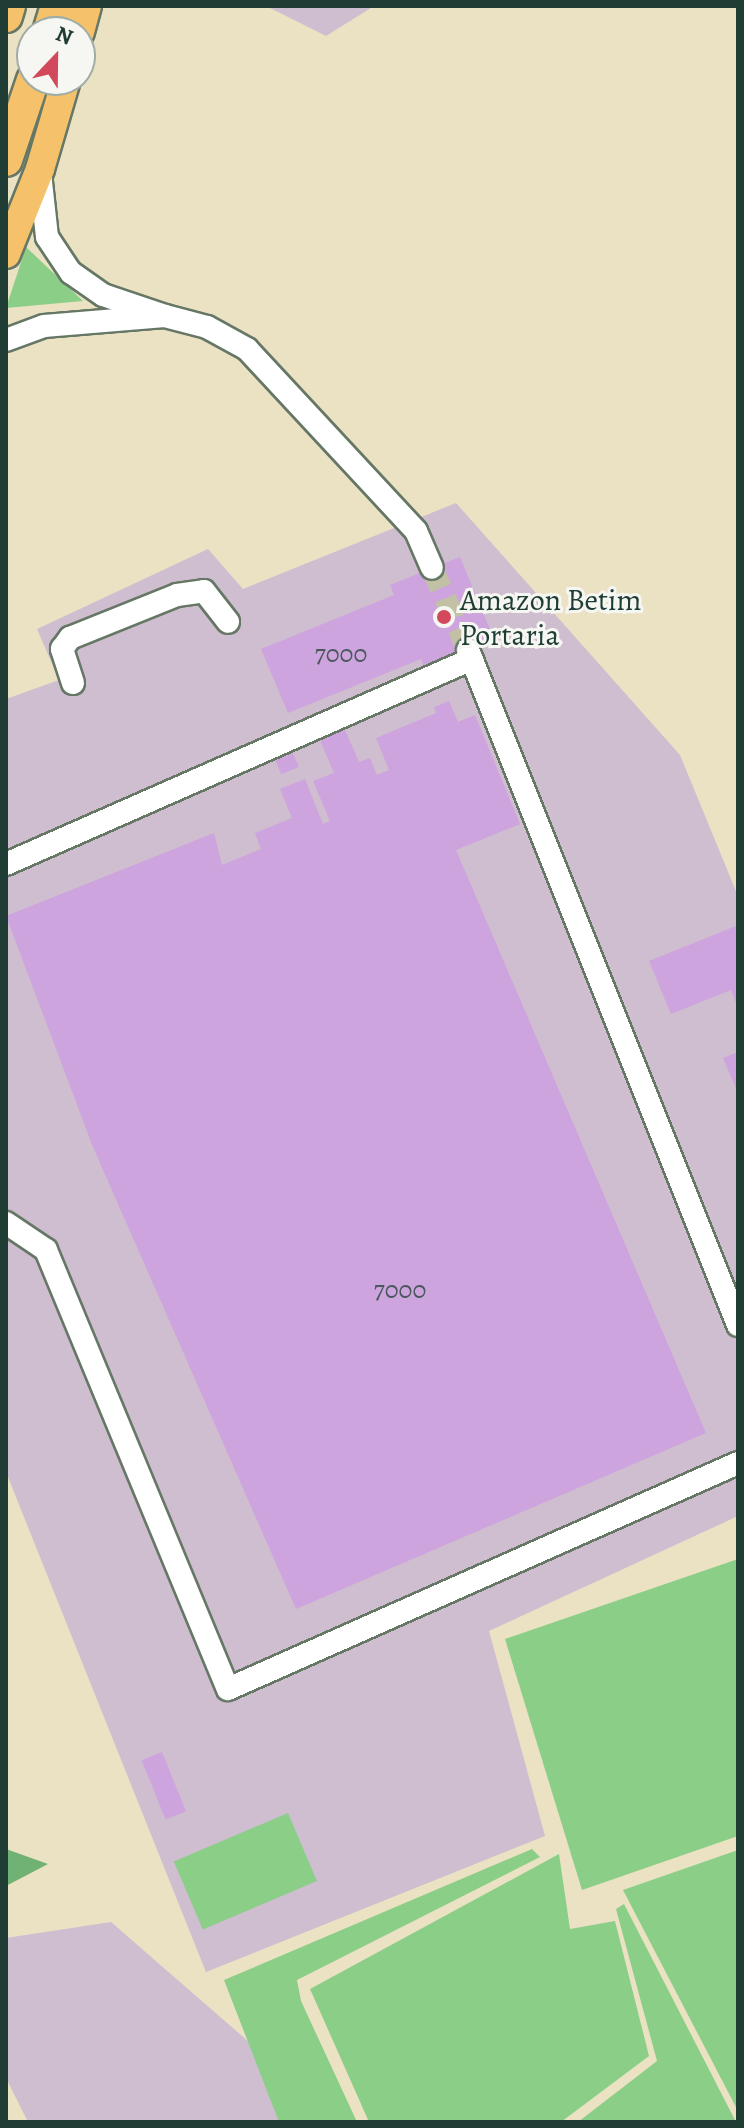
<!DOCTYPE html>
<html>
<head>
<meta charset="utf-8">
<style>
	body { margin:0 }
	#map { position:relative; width:744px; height:2128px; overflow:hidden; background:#ebe2c3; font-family:Alegreya,serif }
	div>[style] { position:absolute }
	.industrial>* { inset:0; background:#cfbdd0 }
	.green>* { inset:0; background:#8bce87; transform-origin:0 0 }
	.forest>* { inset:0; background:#70b174 }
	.building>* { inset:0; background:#cda4dd; transform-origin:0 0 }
	.minor-tunnel>* { height:22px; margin-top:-11px; transform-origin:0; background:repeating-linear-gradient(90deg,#c2c1a6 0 22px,transparent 0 33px) }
	.roads { filter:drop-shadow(2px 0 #676) drop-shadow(-2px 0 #676) drop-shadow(0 2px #676) drop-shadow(0 -2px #676) }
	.minor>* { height:22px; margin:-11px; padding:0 11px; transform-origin:11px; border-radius:11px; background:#fff }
	.major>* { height:28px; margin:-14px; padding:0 14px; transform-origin:14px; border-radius:14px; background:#f5c16b }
	.highway>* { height:32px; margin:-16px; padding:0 16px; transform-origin:16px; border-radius:16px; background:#f5c16b }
	.dots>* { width:22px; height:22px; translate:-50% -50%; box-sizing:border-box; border:4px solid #f6f6f2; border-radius:50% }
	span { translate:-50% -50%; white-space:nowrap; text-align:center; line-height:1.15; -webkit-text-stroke:6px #f6f6f2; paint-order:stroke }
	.number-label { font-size:26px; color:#4a575e }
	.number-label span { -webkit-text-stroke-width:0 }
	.poi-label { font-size:30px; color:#1f3d34 }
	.left { translate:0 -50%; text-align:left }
	.frame { position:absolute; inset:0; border:8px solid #1f3d34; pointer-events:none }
	.north { position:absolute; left:16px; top:16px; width:80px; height:80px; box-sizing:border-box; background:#f6f6f2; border:2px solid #a0aca6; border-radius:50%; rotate:22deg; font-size:22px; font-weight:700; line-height:32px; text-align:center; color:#1f3d34 }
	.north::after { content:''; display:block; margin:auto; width:28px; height:36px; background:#d1495b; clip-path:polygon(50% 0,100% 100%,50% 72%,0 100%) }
</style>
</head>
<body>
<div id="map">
	<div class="industrial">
		<div style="clip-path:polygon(266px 6px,374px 6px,326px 36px)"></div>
		<div style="clip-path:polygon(456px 503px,680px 755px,738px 896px,738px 1516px,489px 1631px,545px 1836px,206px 1972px,6px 1472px,6px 699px,59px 680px,37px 629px,208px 549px,243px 589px)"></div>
		<div style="clip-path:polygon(111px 1922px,280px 2069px,290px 2122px,28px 2122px,6px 2078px,6px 1938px)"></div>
	</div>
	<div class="green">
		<div style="clip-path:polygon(26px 247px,83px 301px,6px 308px)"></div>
		<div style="clip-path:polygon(738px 1559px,738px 1836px,582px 1890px,505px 1639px)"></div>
		<div style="left:288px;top:1813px;width:74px;height:124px;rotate:67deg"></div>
		<div style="clip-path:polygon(532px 1849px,540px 1857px,297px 1980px,301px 2001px,357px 2122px,279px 2122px,224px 1980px)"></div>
		<div style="clip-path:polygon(738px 1850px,738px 2111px,623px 1890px)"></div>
		<div style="clip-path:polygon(559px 1854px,570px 1929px,615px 1921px,649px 2056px,561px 2122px,369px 2122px,310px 1989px)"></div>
		<div style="clip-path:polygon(624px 1904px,736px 2122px,578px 2122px,657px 2061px,616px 1909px)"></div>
	</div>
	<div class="forest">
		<div style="clip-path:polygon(6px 1849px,48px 1864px,6px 1886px)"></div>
	</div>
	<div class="building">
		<div style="clip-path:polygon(460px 557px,494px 639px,424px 668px,421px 659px,288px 713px,261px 649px,394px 595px,390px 585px)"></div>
		<div style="clip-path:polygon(449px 701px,458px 722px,475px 715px,520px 824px,456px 850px,706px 1433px,296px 1609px,93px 1147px,6px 916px,214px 833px,222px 865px,261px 849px,255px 833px,292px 818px,280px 789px,305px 779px,323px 824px,330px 821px,313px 781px,334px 773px,320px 740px,345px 730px,359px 762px,370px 758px,377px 775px,389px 770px,376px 738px,436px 713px,434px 707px)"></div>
		<div style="left:293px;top:753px;width:15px;height:19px;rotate:67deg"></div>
		<div style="clip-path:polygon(736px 926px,738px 1008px,731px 990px,671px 1014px,649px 961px)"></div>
		<div style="clip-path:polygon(738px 1052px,738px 1093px,723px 1058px)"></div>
		<div style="left:162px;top:1752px;width:64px;height:22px;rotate:68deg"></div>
	</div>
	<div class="minor-tunnel">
		<div style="left:432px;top:568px;width:90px;rotate:66.3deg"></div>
	</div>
	<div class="roads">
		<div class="minor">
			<div style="left:165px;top:316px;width:43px;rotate:14.7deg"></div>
			<div style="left:207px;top:327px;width:46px;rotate:28.8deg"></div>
			<div style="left:247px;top:349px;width:248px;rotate:47.1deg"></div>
			<div style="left:416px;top:531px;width:40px;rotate:66.6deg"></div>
			<div style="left:6px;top:340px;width:40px;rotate:-20.2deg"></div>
			<div style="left:44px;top:326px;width:121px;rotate:-4.7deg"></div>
			<div style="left:165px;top:316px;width:65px;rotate:-161.3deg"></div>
			<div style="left:103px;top:295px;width:39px;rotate:-145deg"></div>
			<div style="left:71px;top:273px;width:43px;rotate:-123.7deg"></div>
			<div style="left:47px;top:237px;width:64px;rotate:-96.2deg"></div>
			<div style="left:468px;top:650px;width:727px;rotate:68.2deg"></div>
			<div style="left:73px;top:683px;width:36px;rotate:-108deg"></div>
			<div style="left:62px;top:649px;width:14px;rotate:-54deg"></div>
			<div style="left:70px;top:638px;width:115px;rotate:-21.9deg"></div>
			<div style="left:177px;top:595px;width:27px;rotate:-8deg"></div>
			<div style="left:204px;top:591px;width:39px;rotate:52deg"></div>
			<div style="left:6px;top:864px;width:509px;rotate:-23.75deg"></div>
			<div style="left:6px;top:1223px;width:48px;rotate:34deg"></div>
			<div style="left:46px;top:1250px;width:475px;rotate:67.5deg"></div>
			<div style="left:228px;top:1689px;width:558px;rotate:-23.9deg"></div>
		</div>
		<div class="major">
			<div style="left:80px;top:32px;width:27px;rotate:-75deg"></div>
			<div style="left:6px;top:254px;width:92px;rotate:-68.2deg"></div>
			<div style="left:40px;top:169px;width:93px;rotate:-73.7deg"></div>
		</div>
		<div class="highway">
			<div style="left:6px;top:16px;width:10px;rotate:-73deg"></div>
			<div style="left:49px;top:32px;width:27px;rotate:-73deg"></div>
			<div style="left:6px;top:160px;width:84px;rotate:-71.4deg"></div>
		</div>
	</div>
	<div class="dots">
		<div style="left:444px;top:617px;background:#d1495b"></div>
	</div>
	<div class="number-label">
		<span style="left:341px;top:654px">7000</span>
		<span style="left:400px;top:1290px">7000</span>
	</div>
	<div class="poi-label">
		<span class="left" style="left:460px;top:617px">Amazon Betim<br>Portaria</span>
	</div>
	<div class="frame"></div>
	<div class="north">N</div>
</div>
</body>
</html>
